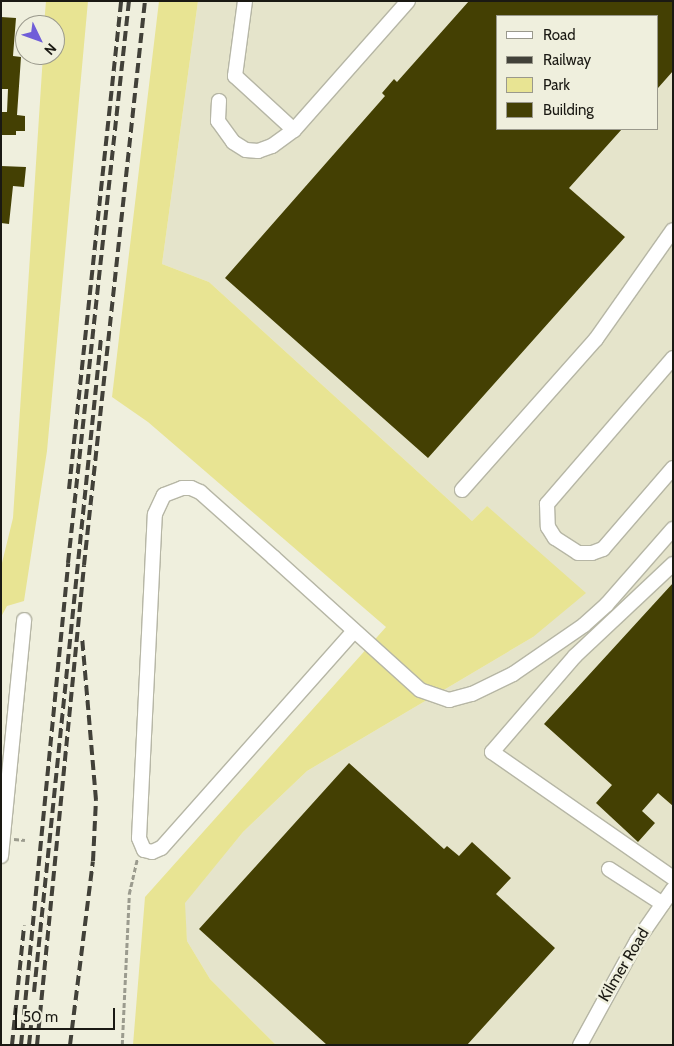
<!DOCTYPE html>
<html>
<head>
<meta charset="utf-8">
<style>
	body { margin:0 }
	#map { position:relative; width:674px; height:1046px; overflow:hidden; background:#efefdd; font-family:Cabin,sans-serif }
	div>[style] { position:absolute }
	.built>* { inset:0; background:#e5e4cb }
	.green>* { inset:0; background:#e8e493 }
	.building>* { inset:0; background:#444003 }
	.path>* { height:2.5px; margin-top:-1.25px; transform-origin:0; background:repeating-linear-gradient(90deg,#9b9b8e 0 5px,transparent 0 7.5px) }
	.roads { filter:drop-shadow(1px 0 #b6b6a5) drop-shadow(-1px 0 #b6b6a5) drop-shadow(0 1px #b6b6a5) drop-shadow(0 -1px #b6b6a5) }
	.minor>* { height:14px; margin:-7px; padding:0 7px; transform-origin:7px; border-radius:7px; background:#fff }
	.rail>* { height:4px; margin-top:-2px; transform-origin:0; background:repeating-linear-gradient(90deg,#424139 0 10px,transparent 0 15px) }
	span { translate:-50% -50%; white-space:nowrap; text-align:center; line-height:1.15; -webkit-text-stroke:5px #efefdd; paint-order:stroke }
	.street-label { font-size:16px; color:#1a1913 }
	.frame { position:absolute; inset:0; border:2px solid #1a1913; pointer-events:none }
	.legend { position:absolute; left:496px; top:15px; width:162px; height:115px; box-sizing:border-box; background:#efefdd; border:1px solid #9a998c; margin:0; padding:6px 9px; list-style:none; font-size:15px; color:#1a1913 }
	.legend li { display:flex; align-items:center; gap:10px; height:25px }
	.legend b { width:25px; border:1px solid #9a998c }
	.north { position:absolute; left:15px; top:15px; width:50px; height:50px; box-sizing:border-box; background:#efefdd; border:1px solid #9a998c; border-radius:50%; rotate:132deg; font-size:14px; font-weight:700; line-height:20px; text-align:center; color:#1a1913 }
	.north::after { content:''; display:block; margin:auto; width:18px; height:22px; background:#705ed8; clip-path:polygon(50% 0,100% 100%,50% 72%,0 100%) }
	.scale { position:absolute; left:15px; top:1008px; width:100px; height:22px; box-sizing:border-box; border:2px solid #1a1913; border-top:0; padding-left:6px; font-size:15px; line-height:18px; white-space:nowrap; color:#1a1913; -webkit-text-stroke:4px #efefdd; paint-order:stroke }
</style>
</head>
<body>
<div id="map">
	<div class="built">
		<div style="clip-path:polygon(evenodd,198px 1px,673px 1px,673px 1045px,276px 1045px,210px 979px,187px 941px,184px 903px,243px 832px,307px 771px,533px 637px,487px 506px,472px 521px,209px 282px,162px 264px,198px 1px,498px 16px,658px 16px,658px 129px,498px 129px,498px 16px)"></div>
	</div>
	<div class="green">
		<div style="clip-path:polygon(46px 1px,88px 1px,47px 451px,24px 601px,7px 606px,1px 617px,1px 567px,13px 518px,43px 55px,55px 55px,55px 25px,44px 25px)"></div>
		<div style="clip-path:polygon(159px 1px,198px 1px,162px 264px,209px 282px,472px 521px,487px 506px,586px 593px,533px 637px,307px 771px,243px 832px,185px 903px,187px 941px,210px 979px,276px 1045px,133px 1045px,145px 897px,386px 627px,148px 422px,112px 397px)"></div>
	</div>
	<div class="building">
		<div style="clip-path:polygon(469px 1px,673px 1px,673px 71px,658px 88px,658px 16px,498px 16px,498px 129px,622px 129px,569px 188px,625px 237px,428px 458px,225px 278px,385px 96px,382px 93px,394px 79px,397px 82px)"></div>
		<div style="clip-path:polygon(1px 17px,16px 18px,13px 56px,21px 57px,17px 115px,25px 116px,25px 131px,16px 131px,16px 135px,1px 135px,1px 112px,7px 112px,8px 89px,1px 89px)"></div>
		<div style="clip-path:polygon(1px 166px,26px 167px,24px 187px,13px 186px,9px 224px,1px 223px)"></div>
		<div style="clip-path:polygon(673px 583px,673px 806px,658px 793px,642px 811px,655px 823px,638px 842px,596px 803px,612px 785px,544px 724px)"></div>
		<div style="clip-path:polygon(349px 763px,444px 849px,447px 846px,459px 856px,472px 842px,511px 878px,496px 894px,555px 948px,467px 1045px,327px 1045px,199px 929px)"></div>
	</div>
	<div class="path">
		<div style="left:14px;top:839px;width:11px;rotate:5deg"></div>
		<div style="left:122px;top:1045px;width:151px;rotate:-87.3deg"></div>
		<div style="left:129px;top:894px;width:36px;rotate:-77deg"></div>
	</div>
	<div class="roads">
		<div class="minor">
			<div style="left:245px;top:1px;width:76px;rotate:97.6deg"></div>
			<div style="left:235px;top:76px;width:80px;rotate:42.5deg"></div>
			<div style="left:294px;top:130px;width:172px;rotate:-48.5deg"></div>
			<div style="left:219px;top:101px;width:20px;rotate:93deg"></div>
			<div style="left:218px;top:121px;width:26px;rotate:54deg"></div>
			<div style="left:233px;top:142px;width:15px;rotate:32deg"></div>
			<div style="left:246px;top:150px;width:12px;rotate:5deg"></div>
			<div style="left:258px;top:151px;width:15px;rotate:-20deg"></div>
			<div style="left:272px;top:146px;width:27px;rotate:-36deg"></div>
			<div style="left:673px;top:358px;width:193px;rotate:130.8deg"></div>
			<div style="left:547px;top:504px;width:23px;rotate:88deg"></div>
			<div style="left:548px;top:527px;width:13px;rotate:58deg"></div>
			<div style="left:555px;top:538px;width:27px;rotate:33deg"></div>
			<div style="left:578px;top:553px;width:14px"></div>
			<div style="left:592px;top:553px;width:12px;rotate:-20deg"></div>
			<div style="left:603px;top:549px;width:107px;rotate:-49.2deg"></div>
			<div style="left:462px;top:490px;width:202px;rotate:-48.4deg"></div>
			<div style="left:596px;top:339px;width:133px;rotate:-54.8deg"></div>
			<div style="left:673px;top:564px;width:134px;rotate:136.8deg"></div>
			<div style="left:575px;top:656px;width:127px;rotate:130.8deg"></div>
			<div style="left:492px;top:752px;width:221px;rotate:34.8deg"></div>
			<div style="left:354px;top:631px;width:290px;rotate:131.6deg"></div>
			<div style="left:161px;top:848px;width:10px;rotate:156deg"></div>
			<div style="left:152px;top:852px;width:8px;rotate:-166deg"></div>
			<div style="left:144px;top:850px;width:13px;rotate:-113deg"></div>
			<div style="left:139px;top:838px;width:324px;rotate:-87.2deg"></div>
			<div style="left:155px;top:514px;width:21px;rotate:-65deg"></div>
			<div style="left:164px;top:495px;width:19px;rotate:-21deg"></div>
			<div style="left:182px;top:488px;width:9px"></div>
			<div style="left:191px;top:488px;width:10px;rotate:24deg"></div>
			<div style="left:200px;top:492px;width:98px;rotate:41.7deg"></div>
			<div style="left:273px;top:557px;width:198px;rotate:42.1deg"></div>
			<div style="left:420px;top:690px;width:31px;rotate:19deg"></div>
			<div style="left:449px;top:700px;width:24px;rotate:-15deg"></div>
			<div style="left:472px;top:694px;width:46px;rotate:-26deg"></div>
			<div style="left:513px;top:674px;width:86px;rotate:-34.6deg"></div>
			<div style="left:584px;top:625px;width:31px;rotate:-42deg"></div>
			<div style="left:607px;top:604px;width:100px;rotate:-48.7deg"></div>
			<div style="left:1px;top:856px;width:237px;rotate:-84.4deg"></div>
			<div style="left:609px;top:869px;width:64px;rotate:32.9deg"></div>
			<div style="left:580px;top:1045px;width:119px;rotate:-61.3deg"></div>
			<div style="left:637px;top:941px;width:63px;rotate:-55.3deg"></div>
		</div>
	</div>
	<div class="rail">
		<div style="left:69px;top:489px;width:491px;rotate:-83.9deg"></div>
		<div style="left:34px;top:992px;width:657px;rotate:-84.15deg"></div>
		<div style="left:12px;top:1045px;width:120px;rotate:-84.2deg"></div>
		<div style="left:21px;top:1045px;width:484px;rotate:-84.4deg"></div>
		<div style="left:68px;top:563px;width:565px;rotate:-83.81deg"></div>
		<div style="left:29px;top:1045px;width:20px;rotate:-84deg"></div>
		<div style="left:37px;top:1045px;width:482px;rotate:-84.4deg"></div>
		<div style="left:84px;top:565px;width:567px;rotate:-83.83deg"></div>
		<div style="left:70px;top:1045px;width:185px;rotate:-82.9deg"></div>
		<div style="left:93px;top:861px;width:61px;rotate:-87.2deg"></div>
		<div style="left:96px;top:800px;width:164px;rotate:-94.9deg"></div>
	</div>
	<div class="street-label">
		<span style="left:624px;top:965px;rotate:-59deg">Kilmer Road</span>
	</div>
	<div class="frame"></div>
	<ul class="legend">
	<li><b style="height:6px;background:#fff"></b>Road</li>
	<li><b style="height:6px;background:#424139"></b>Railway</li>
	<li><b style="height:14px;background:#e8e493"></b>Park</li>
	<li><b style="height:14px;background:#444003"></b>Building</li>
	</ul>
	<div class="north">N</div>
	<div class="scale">50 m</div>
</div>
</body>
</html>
